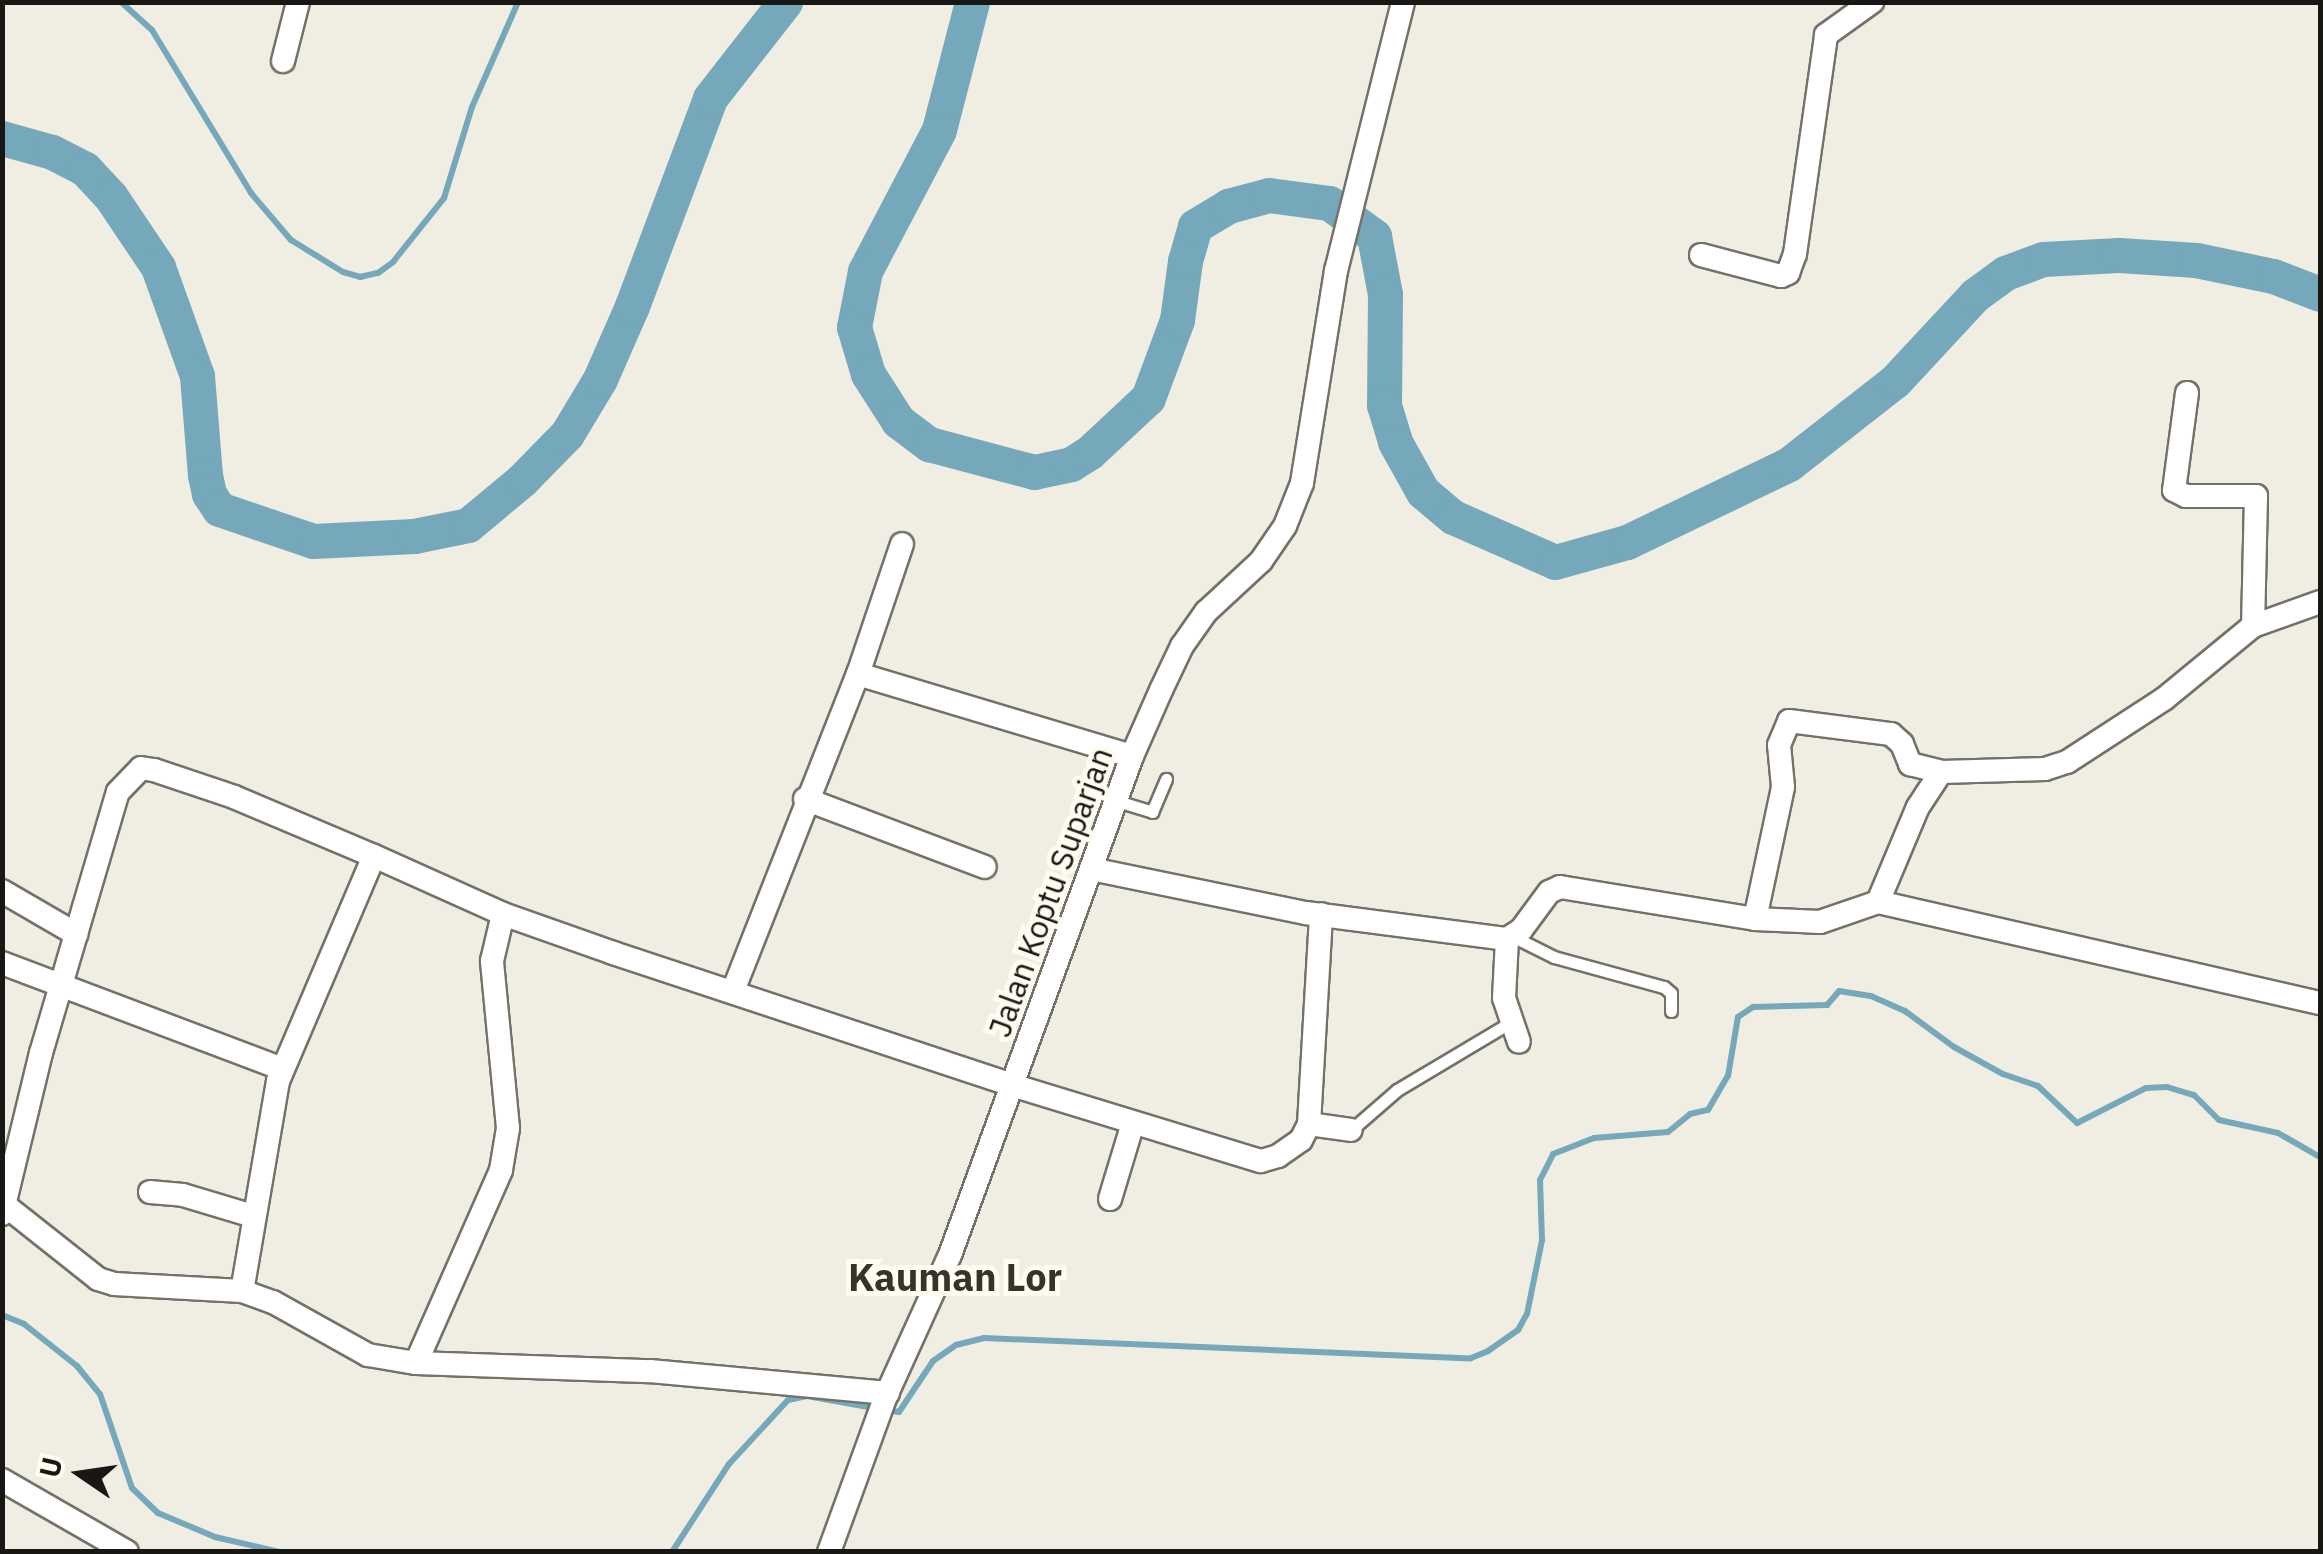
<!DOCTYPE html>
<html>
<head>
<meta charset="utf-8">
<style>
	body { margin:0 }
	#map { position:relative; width:2323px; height:1554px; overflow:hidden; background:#f0eee2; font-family:"IBM Plex Sans",sans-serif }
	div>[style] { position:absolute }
	.stream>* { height:6px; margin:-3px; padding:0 3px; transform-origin:3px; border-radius:3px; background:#75a8ba }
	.river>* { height:35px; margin:-17.5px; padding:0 17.5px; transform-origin:17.5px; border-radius:17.5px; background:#75a8ba }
	.roads { filter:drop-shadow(2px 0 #747268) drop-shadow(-2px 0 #747268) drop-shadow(0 2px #747268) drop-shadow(0 -2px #747268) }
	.service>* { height:11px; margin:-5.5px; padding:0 5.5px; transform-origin:5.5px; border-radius:5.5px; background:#fff }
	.minor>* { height:22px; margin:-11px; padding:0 11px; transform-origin:11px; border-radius:11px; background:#fff }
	span { translate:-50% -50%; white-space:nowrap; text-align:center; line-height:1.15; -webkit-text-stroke:10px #fefcf0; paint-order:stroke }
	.street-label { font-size:32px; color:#181713 }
	.quarter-label { font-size:38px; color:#35332a; font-weight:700 }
	.frame { position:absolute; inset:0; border:5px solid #181713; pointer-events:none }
	.north { position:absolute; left:30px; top:1424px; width:100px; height:100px; -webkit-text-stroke:8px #fefcf0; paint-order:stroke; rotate:283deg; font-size:28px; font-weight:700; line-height:40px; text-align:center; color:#181713 }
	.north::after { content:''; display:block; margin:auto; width:35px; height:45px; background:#181713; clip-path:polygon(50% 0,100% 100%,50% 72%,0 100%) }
</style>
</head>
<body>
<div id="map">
	<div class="stream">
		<div style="left:121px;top:2px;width:42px;rotate:42.1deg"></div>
		<div style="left:152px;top:30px;width:191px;rotate:58.7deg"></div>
		<div style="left:251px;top:193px;width:62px;rotate:49.6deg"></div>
		<div style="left:291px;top:240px;width:61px;rotate:31.6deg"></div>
		<div style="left:343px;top:272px;width:18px;rotate:16deg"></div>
		<div style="left:360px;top:277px;width:18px;rotate:-13deg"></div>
		<div style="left:378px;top:273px;width:19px;rotate:-36deg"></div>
		<div style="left:393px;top:262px;width:82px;rotate:-51.4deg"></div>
		<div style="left:444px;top:198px;width:95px;rotate:-72.9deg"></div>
		<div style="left:472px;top:107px;width:115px;rotate:-66.3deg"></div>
		<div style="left:2px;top:1315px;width:24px;rotate:22deg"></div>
		<div style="left:24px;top:1324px;width:68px;rotate:38.4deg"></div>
		<div style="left:77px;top:1366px;width:36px;rotate:51deg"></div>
		<div style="left:100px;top:1394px;width:99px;rotate:71.2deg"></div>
		<div style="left:132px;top:1488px;width:36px;rotate:44deg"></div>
		<div style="left:158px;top:1513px;width:62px;rotate:22.8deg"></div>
		<div style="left:215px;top:1537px;width:67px;rotate:13deg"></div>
		<div style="left:886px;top:1410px;width:13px;rotate:9deg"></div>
		<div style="left:899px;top:1412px;width:61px;rotate:-56.3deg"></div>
		<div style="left:933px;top:1361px;width:28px;rotate:-35deg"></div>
		<div style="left:956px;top:1345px;width:29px;rotate:-14deg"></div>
		<div style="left:984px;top:1338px;width:487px;rotate:2.4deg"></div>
		<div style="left:1471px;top:1358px;width:18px;rotate:-22deg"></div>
		<div style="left:1488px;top:1351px;width:37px;rotate:-35deg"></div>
		<div style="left:1518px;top:1330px;width:18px;rotate:-61deg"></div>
		<div style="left:1527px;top:1314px;width:76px;rotate:-78.5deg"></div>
		<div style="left:1542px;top:1240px;width:60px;rotate:-91.9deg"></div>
		<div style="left:1540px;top:1180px;width:29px;rotate:-63deg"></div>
		<div style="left:1553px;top:1154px;width:44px;rotate:-21.3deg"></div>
		<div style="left:1594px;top:1138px;width:74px;rotate:-4.6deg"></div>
		<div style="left:1668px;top:1132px;width:28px;rotate:-39deg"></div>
		<div style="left:1690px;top:1114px;width:18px;rotate:-13deg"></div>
		<div style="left:1708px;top:1110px;width:39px;rotate:-60deg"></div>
		<div style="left:1728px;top:1076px;width:60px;rotate:-80.4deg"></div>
		<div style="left:1738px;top:1017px;width:18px;rotate:-34deg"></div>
		<div style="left:1753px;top:1007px;width:74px;rotate:-1.5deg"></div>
		<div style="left:1827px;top:1005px;width:18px;rotate:-49deg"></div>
		<div style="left:1839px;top:991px;width:32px;rotate:9deg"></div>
		<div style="left:1871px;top:996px;width:37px;rotate:24deg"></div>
		<div style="left:1905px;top:1011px;width:61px;rotate:36.3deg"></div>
		<div style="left:1954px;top:1047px;width:56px;rotate:28.9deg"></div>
		<div style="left:2003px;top:1074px;width:37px;rotate:19deg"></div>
		<div style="left:2038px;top:1086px;width:54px;rotate:43.5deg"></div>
		<div style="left:2077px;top:1123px;width:77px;rotate:-26.9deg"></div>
		<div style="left:2146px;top:1088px;width:21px;rotate:-3deg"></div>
		<div style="left:2167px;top:1087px;width:28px;rotate:17deg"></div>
		<div style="left:2194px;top:1095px;width:35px;rotate:45deg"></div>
		<div style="left:2219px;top:1120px;width:60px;rotate:12.4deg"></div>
		<div style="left:2278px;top:1133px;width:48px;rotate:29.7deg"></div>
		<div style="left:672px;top:1552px;width:105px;rotate:-57.1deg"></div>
		<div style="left:729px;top:1464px;width:87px;rotate:-47.3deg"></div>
		<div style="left:788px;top:1400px;width:19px;rotate:-12deg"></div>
		<div style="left:807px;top:1396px;width:68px;rotate:10.2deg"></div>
	</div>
	<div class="river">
		<div style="left:972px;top:2px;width:132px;rotate:104.5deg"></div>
		<div style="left:939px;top:130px;width:159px;rotate:117.7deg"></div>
		<div style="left:865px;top:271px;width:57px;rotate:101.1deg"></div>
		<div style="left:854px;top:327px;width:49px;rotate:73.4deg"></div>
		<div style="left:868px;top:374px;width:56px;rotate:57.4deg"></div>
		<div style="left:898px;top:421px;width:39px;rotate:37deg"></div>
		<div style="left:929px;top:444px;width:109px;rotate:14.9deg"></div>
		<div style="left:1034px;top:472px;width:38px;rotate:-12deg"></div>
		<div style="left:1071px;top:464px;width:22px;rotate:-32deg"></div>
		<div style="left:1090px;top:452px;width:79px;rotate:-43deg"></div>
		<div style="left:1148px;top:398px;width:83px;rotate:-69.6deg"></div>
		<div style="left:1177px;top:320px;width:60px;rotate:-82.3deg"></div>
		<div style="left:1185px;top:261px;width:36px;rotate:-74deg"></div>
		<div style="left:1195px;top:226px;width:39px;rotate:-31deg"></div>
		<div style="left:1228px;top:206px;width:42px;rotate:-15deg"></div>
		<div style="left:1269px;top:195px;width:61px;rotate:7.6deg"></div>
		<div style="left:1329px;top:203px;width:56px;rotate:36.3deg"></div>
		<div style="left:1374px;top:236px;width:59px;rotate:79.3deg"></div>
		<div style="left:1385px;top:294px;width:111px;rotate:90.5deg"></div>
		<div style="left:1384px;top:405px;width:39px;rotate:73deg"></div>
		<div style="left:1395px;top:442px;width:57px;rotate:60.8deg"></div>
		<div style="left:1423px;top:492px;width:39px;rotate:40deg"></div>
		<div style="left:1453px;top:517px;width:111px;rotate:23.8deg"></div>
		<div style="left:1555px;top:562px;width:75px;rotate:-15.5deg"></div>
		<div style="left:1627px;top:542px;width:180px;rotate:-25.7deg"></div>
		<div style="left:1789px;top:464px;width:135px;rotate:-38.1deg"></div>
		<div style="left:1895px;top:381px;width:117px;rotate:-47.1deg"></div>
		<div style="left:1975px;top:295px;width:37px;rotate:-36deg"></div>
		<div style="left:2005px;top:273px;width:40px;rotate:-20.2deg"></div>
		<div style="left:2043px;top:259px;width:76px;rotate:-3deg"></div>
		<div style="left:2119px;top:255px;width:77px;rotate:3.7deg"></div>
		<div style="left:2196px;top:260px;width:79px;rotate:11.7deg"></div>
		<div style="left:2273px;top:276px;width:50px;rotate:21deg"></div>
		<div style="left:2px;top:138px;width:52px;rotate:15.6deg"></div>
		<div style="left:52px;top:152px;width:37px;rotate:27deg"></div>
		<div style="left:85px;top:169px;width:38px;rotate:47deg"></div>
		<div style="left:111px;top:197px;width:84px;rotate:56.1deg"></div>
		<div style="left:158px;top:267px;width:116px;rotate:70.3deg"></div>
		<div style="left:197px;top:376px;width:99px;rotate:85.4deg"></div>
		<div style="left:205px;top:475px;width:19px;rotate:78deg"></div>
		<div style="left:209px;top:494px;width:18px;rotate:56deg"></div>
		<div style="left:219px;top:509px;width:99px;rotate:18.8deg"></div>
		<div style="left:313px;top:541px;width:101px;rotate:-2.8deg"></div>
		<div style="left:414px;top:536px;width:55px;rotate:-11.5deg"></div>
		<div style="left:468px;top:525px;width:70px;rotate:-39.8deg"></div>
		<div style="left:522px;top:480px;width:64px;rotate:-45.6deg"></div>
		<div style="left:567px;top:434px;width:64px;rotate:-59deg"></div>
		<div style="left:600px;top:379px;width:80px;rotate:-66.3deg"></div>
		<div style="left:632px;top:306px;width:222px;rotate:-69.4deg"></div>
		<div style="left:710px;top:98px;width:122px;rotate:-52deg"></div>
	</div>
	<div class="roads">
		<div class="service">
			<div style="left:1117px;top:801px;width:37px;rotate:17deg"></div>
			<div style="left:1152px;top:812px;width:36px;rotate:-67deg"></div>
			<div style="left:1514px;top:937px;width:45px;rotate:26.6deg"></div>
			<div style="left:1554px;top:957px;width:114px;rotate:15.3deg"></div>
			<div style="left:1664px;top:987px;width:9px;rotate:41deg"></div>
			<div style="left:1671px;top:993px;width:18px;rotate:90deg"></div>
			<div style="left:1351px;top:1130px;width:61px;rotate:-41deg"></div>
			<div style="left:1397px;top:1090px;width:133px;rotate:-30.8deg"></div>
		</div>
		<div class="minor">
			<div style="left:283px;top:61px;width:61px;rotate:-75.7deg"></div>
			<div style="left:1701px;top:255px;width:83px;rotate:14.7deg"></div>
			<div style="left:1781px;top:276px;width:8px;rotate:-23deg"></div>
			<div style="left:1788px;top:273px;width:20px;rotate:-70deg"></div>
			<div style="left:1795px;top:254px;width:221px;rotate:-81.9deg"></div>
			<div style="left:1826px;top:35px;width:57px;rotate:-35.7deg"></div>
			<div style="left:2187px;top:393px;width:98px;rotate:97.6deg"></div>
			<div style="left:2174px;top:490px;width:13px;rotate:27deg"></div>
			<div style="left:2186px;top:496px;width:70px"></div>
			<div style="left:2256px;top:496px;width:130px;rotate:91.3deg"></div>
			<div style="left:858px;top:674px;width:137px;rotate:-71.3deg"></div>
			<div style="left:805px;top:799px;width:192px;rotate:20.7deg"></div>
			<div style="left:374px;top:856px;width:141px;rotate:24.2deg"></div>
			<div style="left:503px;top:914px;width:117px;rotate:19.5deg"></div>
			<div style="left:613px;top:953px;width:423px;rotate:18.3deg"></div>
			<div style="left:1015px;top:1086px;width:257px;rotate:17deg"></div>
			<div style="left:1261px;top:1161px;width:18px;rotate:-16deg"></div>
			<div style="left:1278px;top:1156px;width:28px;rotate:-35deg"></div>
			<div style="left:1301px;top:1140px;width:18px;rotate:-63deg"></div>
			<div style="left:1309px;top:1124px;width:210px;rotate:-86.7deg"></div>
			<div style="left:1091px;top:869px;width:219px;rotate:11.6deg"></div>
			<div style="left:1306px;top:913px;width:203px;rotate:7.4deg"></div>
			<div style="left:1507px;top:939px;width:17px;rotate:-33deg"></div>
			<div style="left:1521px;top:930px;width:47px;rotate:-53.6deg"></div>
			<div style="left:1549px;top:892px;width:12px;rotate:-24deg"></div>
			<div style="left:1560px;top:887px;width:198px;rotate:9.3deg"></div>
			<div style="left:1755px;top:919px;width:65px;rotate:2.6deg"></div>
			<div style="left:1820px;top:922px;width:61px;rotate:-19deg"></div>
			<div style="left:1878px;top:902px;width:103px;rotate:-67.2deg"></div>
			<div style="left:1918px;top:807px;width:42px;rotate:-56.7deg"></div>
			<div style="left:1941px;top:772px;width:104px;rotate:-1.7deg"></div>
			<div style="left:2045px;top:769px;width:23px;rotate:-18deg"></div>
			<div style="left:2067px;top:762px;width:116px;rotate:-33deg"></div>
			<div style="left:2164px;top:699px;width:115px;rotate:-39.4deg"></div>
			<div style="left:2253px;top:626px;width:71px;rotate:-19.7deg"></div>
			<div style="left:2px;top:891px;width:86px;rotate:30.2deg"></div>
			<div style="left:1878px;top:902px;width:453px;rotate:12.9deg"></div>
			<div style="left:1755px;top:919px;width:135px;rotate:-78deg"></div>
			<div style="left:1783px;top:787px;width:42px;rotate:-95.4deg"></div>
			<div style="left:1779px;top:745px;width:26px;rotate:-67deg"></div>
			<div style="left:1789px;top:721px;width:103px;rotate:7.3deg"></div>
			<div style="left:1891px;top:734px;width:15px;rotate:42deg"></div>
			<div style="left:1902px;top:744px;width:22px;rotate:68deg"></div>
			<div style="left:1910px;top:764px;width:32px;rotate:14deg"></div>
			<div style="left:1507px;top:939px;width:59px;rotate:92.9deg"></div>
			<div style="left:1504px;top:998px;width:46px;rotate:71.2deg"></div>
			<div style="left:2px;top:963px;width:299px;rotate:20.7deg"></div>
			<div style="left:733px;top:991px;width:341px;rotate:-68.5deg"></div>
			<div style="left:858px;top:674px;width:286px;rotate:16.7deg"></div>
			<div style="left:1309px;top:1124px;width:42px;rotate:8.1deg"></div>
			<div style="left:150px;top:1192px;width:33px;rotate:5deg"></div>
			<div style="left:183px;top:1195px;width:73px;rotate:16.7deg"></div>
			<div style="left:1110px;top:1199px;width:79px;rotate:-73.2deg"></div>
			<div style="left:6px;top:1206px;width:117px;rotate:38.4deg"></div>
			<div style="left:98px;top:1279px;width:17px;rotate:17deg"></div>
			<div style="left:114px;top:1284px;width:128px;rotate:3.1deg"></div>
			<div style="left:242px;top:1291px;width:33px;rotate:20deg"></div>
			<div style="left:273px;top:1302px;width:109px;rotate:29.2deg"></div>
			<div style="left:368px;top:1355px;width:49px;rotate:9.5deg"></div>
			<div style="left:416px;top:1363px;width:234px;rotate:2deg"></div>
			<div style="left:650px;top:1371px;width:239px;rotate:5.3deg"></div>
			<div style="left:2px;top:1214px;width:166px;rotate:-76.4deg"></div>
			<div style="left:41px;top:1053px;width:272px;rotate:-73.6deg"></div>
			<div style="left:118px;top:792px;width:33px;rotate:-46deg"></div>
			<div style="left:141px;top:768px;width:13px;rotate:9deg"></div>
			<div style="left:154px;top:770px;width:84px;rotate:18.6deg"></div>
			<div style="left:234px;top:797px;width:152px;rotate:22.9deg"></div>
			<div style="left:374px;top:856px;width:245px;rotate:113.1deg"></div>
			<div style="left:278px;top:1081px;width:213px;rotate:99.7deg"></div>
			<div style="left:416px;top:1363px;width:211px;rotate:-66.2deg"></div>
			<div style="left:501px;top:1170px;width:43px;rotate:-80.5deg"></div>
			<div style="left:508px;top:1128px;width:168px;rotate:-95.5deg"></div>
			<div style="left:492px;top:961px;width:48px;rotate:-76.8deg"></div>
			<div style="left:2px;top:1480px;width:144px;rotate:29.9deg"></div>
			<div style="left:829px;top:1552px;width:164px;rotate:-70deg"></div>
			<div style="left:885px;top:1398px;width:157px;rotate:-65.6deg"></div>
			<div style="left:950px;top:1255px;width:531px;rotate:-69.96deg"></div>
			<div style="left:1132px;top:756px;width:74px;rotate:-66.2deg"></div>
			<div style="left:1162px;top:688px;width:47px;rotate:-64.5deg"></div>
			<div style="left:1182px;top:646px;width:42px;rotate:-54.8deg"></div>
			<div style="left:1206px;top:612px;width:75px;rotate:-42.8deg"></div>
			<div style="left:1261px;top:561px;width:42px;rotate:-55.6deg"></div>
			<div style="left:1285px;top:526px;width:46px;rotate:-68.4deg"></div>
			<div style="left:1302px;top:483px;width:215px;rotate:-80.9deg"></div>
			<div style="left:1336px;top:271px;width:277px;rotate:-76deg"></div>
		</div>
	</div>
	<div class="street-label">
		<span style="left:1050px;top:892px;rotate:-70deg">Jalan Koptu Suparjan</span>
	</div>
	<div class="quarter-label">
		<span style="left:955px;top:1277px">Kauman Lor</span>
	</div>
	<div class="frame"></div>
	<div class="north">U</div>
</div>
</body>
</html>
